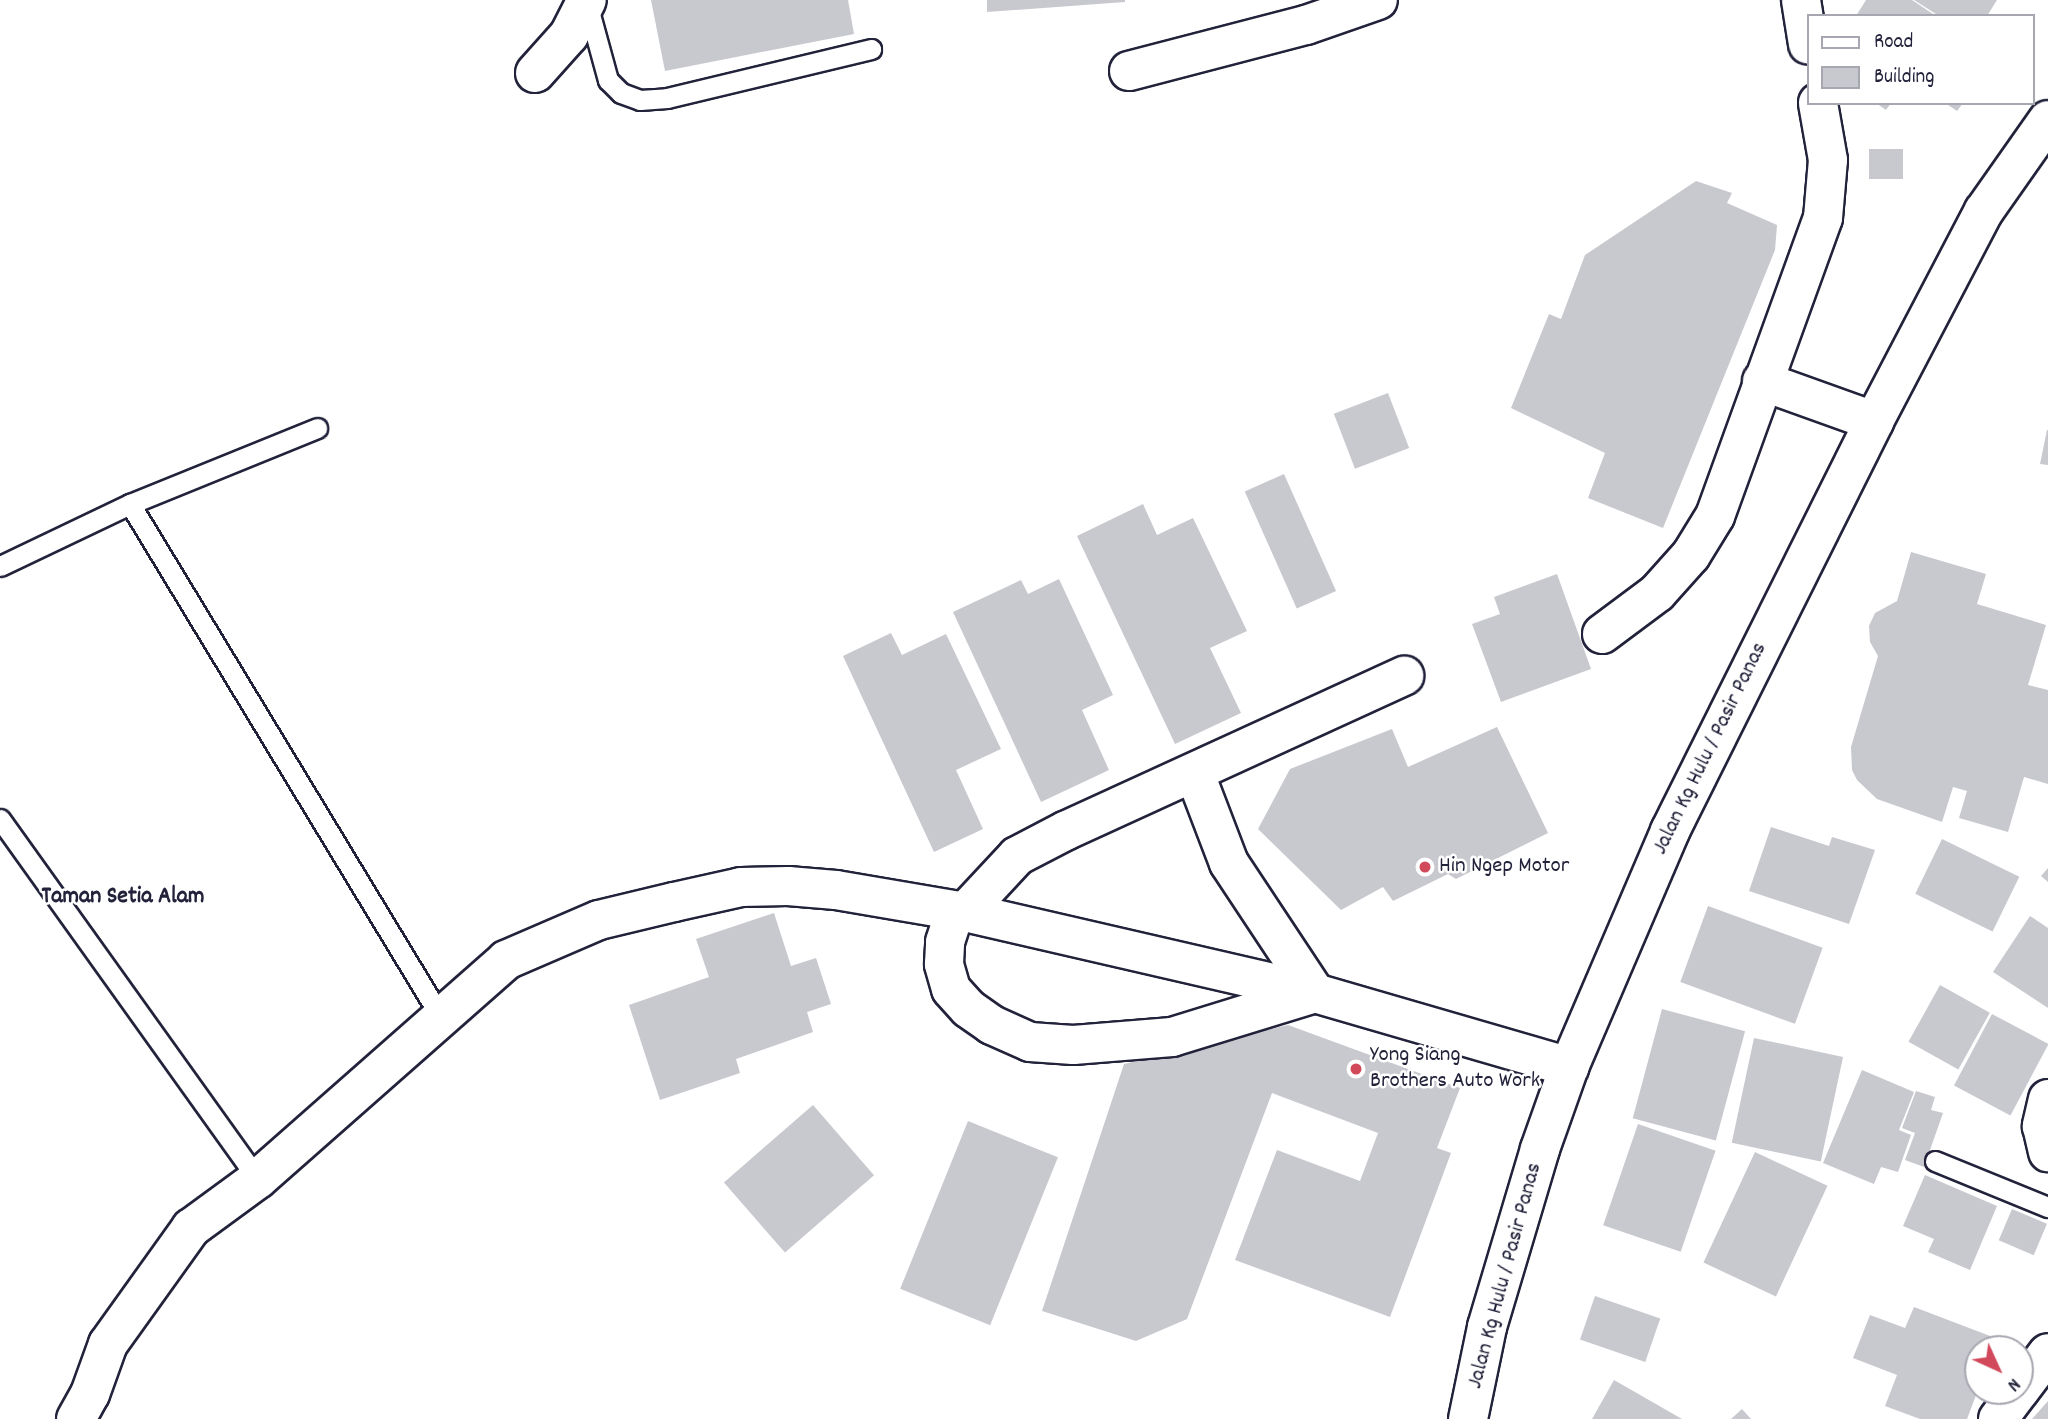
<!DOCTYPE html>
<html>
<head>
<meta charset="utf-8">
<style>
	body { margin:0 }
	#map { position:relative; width:2048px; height:1419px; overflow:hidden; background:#fff; font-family:Dekko,sans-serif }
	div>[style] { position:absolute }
	.building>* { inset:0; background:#c8c8cf; transform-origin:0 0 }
	.roads { filter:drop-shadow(2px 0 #22223b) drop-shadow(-2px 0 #22223b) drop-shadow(0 2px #22223b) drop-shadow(0 -2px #22223b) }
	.service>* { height:19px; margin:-9.5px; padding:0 9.5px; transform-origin:9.5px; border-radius:9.5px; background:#fff }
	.minor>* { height:38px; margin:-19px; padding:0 19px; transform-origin:19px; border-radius:19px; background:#fff }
	.secondary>* { height:38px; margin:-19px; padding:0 19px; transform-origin:19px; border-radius:19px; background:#fff }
	.dots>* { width:19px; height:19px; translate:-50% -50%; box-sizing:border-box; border:4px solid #fff; border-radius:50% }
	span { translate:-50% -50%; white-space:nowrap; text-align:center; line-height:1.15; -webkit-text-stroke:5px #fff; paint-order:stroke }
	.street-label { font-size:23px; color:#22223b }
	.poi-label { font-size:23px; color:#22223b }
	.left { translate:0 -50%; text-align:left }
	.neighbourhood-label { font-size:24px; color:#22223b; font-weight:700 }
	.legend { position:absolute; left:1807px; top:14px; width:228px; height:91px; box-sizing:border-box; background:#fff; border:2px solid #a7a7b1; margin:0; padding:9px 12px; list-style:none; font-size:21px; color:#22223b }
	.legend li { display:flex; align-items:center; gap:14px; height:35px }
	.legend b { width:35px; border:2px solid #a7a7b1 }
	.north { position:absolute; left:1964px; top:1335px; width:70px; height:70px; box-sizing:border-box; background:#fff; border:2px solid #a7a7b1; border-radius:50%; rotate:135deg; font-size:19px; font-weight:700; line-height:28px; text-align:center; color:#22223b }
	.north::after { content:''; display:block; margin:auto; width:24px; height:32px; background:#d1495b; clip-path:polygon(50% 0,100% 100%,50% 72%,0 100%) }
</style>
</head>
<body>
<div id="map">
	<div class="building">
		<div style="clip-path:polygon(651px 0,848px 0,854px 34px,665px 71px)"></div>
		<div style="clip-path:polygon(987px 0,1125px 0,1125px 2px,987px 12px)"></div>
		<div style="clip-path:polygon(1866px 0,1912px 0,1936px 16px,1856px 16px)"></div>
		<div style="clip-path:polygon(1914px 0,1997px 0,1987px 16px,1939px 16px)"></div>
		<div style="clip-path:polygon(1876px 103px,1891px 103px,1886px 110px)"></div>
		<div style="clip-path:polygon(1945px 103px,1963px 103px,1957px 111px)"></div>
		<div style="left:1903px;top:149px;width:30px;height:34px;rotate:90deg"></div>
		<div style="clip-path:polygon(1696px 181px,1732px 193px,1727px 203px,1777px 225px,1775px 250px,1663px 528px,1588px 498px,1605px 453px,1511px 408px,1549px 314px,1561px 319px,1585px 255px)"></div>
		<div style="left:1388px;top:393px;width:59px;height:58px;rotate:69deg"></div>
		<div style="clip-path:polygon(2047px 430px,2048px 430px,2048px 465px,2040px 464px)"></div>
		<div style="left:1284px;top:474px;width:128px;height:43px;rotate:66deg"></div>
		<div style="clip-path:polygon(1143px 504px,1157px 535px,1193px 518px,1247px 631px,1210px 648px,1241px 713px,1175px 744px,1077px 536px)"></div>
		<div style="clip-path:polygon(1911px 552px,1986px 574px,1977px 604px,2046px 625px,2028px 685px,2048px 690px,2048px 784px,2024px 777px,2008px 832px,1959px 818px,1967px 791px,1953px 787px,1942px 822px,1877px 799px,1857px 780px,1852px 770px,1851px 747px,1878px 656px,1870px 642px,1869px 626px,1875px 613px,1897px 601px)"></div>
		<div style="clip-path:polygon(1557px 574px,1591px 669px,1501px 702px,1472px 624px,1500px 614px,1494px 597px)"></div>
		<div style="clip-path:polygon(1059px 579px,1113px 695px,1082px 710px,1109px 770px,1041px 802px,953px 612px,1021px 580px,1028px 594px)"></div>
		<div style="clip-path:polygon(891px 633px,902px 655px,946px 634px,1001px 749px,956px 770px,983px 829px,934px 852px,843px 656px)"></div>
		<div style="clip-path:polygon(1497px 727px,1548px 833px,1456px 879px,1448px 874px,1393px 901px,1383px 887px,1341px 910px,1258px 829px,1290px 769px,1392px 729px,1408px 767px)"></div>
		<div style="clip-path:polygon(1771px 827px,1829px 846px,1832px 837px,1875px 850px,1849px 924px,1749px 891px)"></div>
		<div style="left:1942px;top:839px;width:86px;height:61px;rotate:26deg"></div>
		<div style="clip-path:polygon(2048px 868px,2048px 882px,2041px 876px)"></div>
		<div style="left:1708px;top:906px;width:122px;height:81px;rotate:20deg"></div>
		<div style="clip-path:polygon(774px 913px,791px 966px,816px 958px,831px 1004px,807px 1012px,813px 1032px,736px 1059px,740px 1073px,660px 1100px,629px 1005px,709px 977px,696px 939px)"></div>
		<div style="clip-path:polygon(2030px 916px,2048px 928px,2048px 1008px,1993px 972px)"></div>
		<div style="left:1940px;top:985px;width:57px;height:65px;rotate:29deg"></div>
		<div style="left:1662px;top:1009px;width:86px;height:113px;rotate:15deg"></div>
		<div style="left:1992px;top:1014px;width:64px;height:81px;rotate:28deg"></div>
		<div style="clip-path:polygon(1288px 1025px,1460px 1088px,1437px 1148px,1451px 1153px,1390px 1317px,1235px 1260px,1277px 1150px,1360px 1181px,1378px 1133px,1272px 1093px,1187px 1319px,1136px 1341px,1042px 1311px,1124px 1064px)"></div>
		<div style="left:1754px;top:1038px;width:91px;height:107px;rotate:12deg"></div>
		<div style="clip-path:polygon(1862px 1070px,1914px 1092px,1899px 1130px,1911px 1135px,1898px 1172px,1881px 1167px,1874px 1184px,1823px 1163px)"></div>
		<div style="clip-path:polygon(1916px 1091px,1935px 1097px,1931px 1110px,1943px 1113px,1924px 1167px,1905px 1160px,1915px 1133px,1902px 1128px)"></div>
		<div style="left:813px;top:1105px;width:93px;height:118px;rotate:49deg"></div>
		<div style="left:968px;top:1121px;width:97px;height:181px;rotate:22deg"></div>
		<div style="left:1638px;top:1124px;width:82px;height:107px;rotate:19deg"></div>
		<div style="left:1755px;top:1152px;width:80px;height:122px;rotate:25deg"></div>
		<div style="clip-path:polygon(1925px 1175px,1997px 1206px,1970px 1270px,1928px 1252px,1934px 1239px,1903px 1226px)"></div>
		<div style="left:2012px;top:1209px;width:38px;height:34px;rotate:23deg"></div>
		<div style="left:1595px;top:1296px;width:69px;height:46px;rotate:19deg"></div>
		<div style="clip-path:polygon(1914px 1307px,1998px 1339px,1994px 1349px,1978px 1349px,1978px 1390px,1967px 1419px,1920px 1419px,1885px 1406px,1897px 1375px,1853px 1358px,1870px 1315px,1905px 1328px)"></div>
		<div style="clip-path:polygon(1614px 1380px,1682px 1419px,1592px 1419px)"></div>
		<div style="clip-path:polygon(2048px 1401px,2048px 1419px,2032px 1419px)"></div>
		<div style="clip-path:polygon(1742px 1409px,1751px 1419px,1731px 1419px)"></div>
	</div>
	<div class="roads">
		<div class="service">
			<div style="left:588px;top:7px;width:76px;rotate:74.7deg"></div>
			<div style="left:608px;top:80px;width:18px;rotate:45deg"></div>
			<div style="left:621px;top:93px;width:20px;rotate:20deg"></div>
			<div style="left:640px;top:100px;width:27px;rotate:-4deg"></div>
			<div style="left:667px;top:98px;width:210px;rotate:-13.5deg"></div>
			<div style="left:130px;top:504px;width:602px;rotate:58.79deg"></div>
			<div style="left:0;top:566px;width:144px;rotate:-25.5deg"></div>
			<div style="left:130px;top:504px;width:202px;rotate:-22.1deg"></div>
			<div style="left:0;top:819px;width:443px;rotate:54.4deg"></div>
			<div style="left:1935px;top:1161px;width:122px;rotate:22.2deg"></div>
		</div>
		<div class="minor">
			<div style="left:1801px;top:0;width:45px;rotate:81deg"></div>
			<div style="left:1129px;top:71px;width:183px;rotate:-14.6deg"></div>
			<div style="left:1306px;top:25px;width:76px;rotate:-19.1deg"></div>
			<div style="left:535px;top:73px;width:51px;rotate:-48.2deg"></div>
			<div style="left:569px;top:35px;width:39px;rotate:-63deg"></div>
			<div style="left:1762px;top:381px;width:119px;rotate:19.7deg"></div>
			<div style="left:1602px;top:634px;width:69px;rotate:-36.7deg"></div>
			<div style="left:1657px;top:593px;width:51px;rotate:-48.2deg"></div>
			<div style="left:1691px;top:555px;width:46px;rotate:-58.4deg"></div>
			<div style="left:1715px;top:516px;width:317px;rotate:-70.1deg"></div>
			<div style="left:1823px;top:218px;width:58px;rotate:-85.1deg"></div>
			<div style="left:1828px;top:160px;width:58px;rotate:-100deg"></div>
			<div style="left:1195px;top:774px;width:95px;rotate:69.1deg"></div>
			<div style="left:1229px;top:863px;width:156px;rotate:56.5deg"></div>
			<div style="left:1315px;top:993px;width:150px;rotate:162.9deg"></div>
			<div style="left:1172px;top:1037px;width:99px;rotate:175.4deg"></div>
			<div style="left:1073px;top:1045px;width:43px;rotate:-176deg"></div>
			<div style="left:1030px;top:1042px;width:42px;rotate:-155.9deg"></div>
			<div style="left:992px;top:1025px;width:29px;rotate:-145deg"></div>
			<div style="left:968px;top:1008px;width:25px;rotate:-132deg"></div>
			<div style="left:951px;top:989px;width:26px;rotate:-106deg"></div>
			<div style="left:944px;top:964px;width:22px;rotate:-87deg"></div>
			<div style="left:945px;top:942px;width:25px;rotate:-72deg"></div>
			<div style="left:953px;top:918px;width:13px;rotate:-27deg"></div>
			<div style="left:965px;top:912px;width:76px;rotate:-47.1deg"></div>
			<div style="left:1017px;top:856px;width:56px;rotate:-27.5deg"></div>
			<div style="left:1067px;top:830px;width:371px;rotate:-24.6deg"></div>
			<div style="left:2048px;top:1099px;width:28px;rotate:103deg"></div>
			<div style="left:2042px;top:1126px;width:27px;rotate:77deg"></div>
			<div style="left:2020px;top:1390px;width:46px;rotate:-52.9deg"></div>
			<div style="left:76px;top:1419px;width:29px;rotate:-61deg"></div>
			<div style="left:90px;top:1394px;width:53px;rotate:-70.2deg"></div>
			<div style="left:108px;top:1344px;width:143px;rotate:-54.4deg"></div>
			<div style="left:191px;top:1228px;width:83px;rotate:-36.2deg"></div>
			<div style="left:258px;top:1179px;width:331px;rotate:-41.4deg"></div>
			<div style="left:506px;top:960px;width:101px;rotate:-23.3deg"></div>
			<div style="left:599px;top:920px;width:77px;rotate:-13.5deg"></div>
			<div style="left:674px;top:902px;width:69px;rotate:-12.6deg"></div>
			<div style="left:741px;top:887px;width:47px;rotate:-1.2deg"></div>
			<div style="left:788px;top:886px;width:48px;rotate:4.8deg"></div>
			<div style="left:836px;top:890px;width:131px;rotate:9.7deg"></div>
			<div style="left:965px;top:912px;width:359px;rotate:13deg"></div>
			<div style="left:1315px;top:993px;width:265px;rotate:16.2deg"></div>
			<div style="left:1998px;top:1419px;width:35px;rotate:-53deg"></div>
		</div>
		<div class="secondary">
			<div style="left:1468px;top:1419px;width:94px;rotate:-78.3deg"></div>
			<div style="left:1487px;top:1327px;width:186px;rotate:-73.4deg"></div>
			<div style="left:1540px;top:1149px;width:87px;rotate:-70.5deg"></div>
			<div style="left:1569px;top:1067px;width:257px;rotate:-66.8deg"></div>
			<div style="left:1670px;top:831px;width:458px;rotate:-63.5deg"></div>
			<div style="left:1874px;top:421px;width:237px;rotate:-62.4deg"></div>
			<div style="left:1984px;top:211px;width:111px;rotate:-54.9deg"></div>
		</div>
	</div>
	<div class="dots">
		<div style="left:1425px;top:867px;background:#d1495b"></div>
		<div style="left:1356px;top:1069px;background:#d1495b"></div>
	</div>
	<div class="street-label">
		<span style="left:1711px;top:749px;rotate:-64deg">Jalan Kg Hulu / Pasir Panas</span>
		<span style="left:1506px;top:1276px;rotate:-75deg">Jalan Kg Hulu / Pasir Panas</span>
	</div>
	<div class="poi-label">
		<span class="left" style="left:1439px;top:867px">Hin Ngep Motor</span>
		<span class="left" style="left:1370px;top:1069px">Yong Siang<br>Brothers Auto Work</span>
	</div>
	<div class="neighbourhood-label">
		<span style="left:123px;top:898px">Taman Setia Alam</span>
	</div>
	<ul class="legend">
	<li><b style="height:9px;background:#fff"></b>Road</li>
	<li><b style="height:19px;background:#c8c8cf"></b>Building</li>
	</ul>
	<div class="north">N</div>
</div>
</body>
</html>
